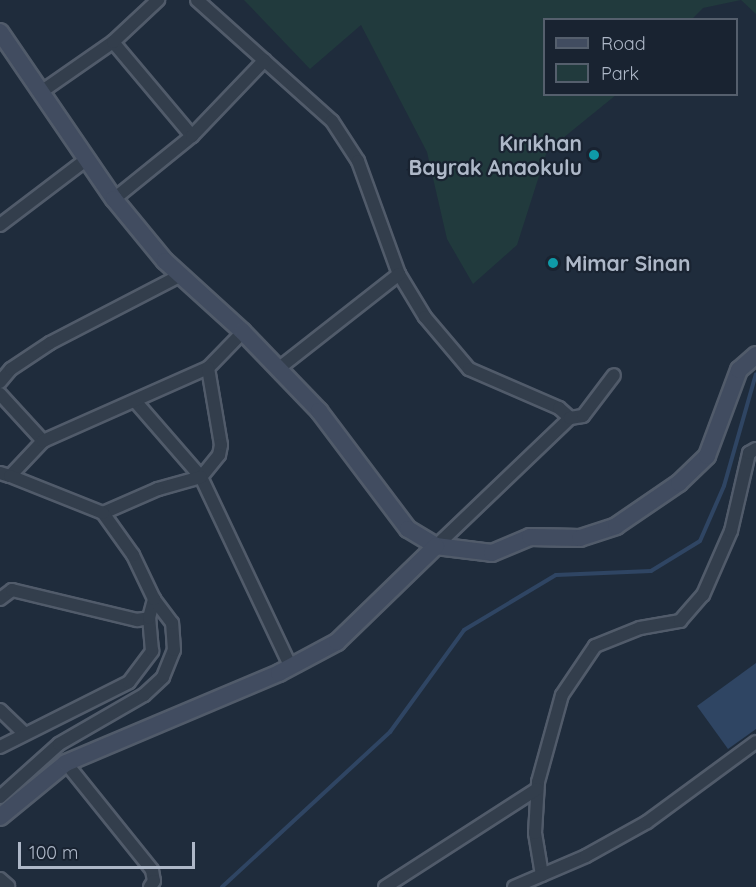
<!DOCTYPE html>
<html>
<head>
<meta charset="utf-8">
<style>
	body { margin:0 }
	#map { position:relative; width:756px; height:887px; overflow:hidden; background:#1f2c3c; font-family:Quicksand,sans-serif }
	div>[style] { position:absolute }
	.green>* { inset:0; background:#213a3d }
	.water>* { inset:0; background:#2f4563 }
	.stream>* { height:4px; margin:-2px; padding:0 2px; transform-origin:2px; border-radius:2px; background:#2f4563 }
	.roads { filter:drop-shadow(2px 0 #515b6a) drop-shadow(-2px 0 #515b6a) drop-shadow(0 2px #515b6a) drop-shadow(0 -2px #515b6a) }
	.street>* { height:12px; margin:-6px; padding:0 6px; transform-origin:6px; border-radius:6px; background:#333e4c }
	.secondary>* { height:16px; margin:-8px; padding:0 8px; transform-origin:8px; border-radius:8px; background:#414c60 }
	.dots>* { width:16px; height:16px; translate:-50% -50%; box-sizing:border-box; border:3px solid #192331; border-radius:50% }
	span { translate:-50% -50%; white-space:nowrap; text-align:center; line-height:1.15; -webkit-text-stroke:4.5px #192331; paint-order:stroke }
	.poi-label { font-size:21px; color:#aeb8c8; font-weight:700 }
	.right { translate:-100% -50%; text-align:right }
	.left { translate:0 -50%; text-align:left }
	.legend { position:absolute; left:543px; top:18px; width:195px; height:78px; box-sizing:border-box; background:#192331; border:2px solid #555f6d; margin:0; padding:8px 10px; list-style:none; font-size:18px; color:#aeb8c8 }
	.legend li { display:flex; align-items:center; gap:12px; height:30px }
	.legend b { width:30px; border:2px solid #555f6d }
	.scale { position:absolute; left:18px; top:842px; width:177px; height:27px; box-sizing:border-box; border:3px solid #aeb8c8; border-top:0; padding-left:8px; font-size:18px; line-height:21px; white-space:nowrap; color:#aeb8c8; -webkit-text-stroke:4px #192331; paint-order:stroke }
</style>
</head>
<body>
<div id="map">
	<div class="green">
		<div style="clip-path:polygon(244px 0,756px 0,756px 14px,741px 0,703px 8px,692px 19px,544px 20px,544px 94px,616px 95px,547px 151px,517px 245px,473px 284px,447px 239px,427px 152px,361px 25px,310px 69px)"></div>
	</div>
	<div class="water">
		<div style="clip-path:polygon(756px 663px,756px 729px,728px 749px,697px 706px)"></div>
	</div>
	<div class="stream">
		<div style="left:222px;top:887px;width:229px;rotate:-42.7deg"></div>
		<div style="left:390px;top:732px;width:126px;rotate:-54deg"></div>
		<div style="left:464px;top:630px;width:107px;rotate:-30.9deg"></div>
		<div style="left:556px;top:575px;width:95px;rotate:-2.4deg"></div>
		<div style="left:651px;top:571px;width:57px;rotate:-31.5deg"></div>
		<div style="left:700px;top:541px;width:60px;rotate:-66.4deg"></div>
		<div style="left:724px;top:486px;width:116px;rotate:-74.1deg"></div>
	</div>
	<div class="roads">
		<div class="street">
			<div style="left:197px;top:0;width:181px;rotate:41.9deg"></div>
			<div style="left:332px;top:121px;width:48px;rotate:57deg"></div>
			<div style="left:358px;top:161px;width:120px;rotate:70.1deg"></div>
			<div style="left:399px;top:274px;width:50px;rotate:58.8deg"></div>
			<div style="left:425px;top:317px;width:68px;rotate:49.8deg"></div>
			<div style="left:469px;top:369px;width:98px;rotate:23.4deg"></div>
			<div style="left:559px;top:408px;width:15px;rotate:42deg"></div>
			<div style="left:570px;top:418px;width:185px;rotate:136.3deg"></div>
			<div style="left:113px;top:42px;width:123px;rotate:50deg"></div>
			<div style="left:41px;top:92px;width:88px;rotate:-34.8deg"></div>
			<div style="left:113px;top:42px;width:62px;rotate:-43deg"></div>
			<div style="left:114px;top:199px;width:100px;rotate:-38.9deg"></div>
			<div style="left:192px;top:136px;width:105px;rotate:-46.2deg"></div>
			<div style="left:0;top:225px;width:109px;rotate:-37.2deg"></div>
			<div style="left:208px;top:368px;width:50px;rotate:-45.8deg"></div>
			<div style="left:278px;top:369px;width:154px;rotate:-38.1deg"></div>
			<div style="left:0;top:382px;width:17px;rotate:-50deg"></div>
			<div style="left:11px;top:369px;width:47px;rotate:-33.7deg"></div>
			<div style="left:50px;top:343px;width:148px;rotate:-27.4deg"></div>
			<div style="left:0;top:394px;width:64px;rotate:47.5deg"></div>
			<div style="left:135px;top:401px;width:101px;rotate:49deg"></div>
			<div style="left:201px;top:477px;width:210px;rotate:64.7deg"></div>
			<div style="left:570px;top:418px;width:13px;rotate:-9deg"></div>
			<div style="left:583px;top:416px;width:51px;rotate:-52.9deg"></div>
			<div style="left:0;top:473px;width:10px;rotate:17deg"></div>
			<div style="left:10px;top:476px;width:48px;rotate:-46.7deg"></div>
			<div style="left:43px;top:441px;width:180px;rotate:-23.9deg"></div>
			<div style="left:208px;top:368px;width:78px;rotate:80.4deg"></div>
			<div style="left:221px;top:445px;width:10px;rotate:101deg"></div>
			<div style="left:219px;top:455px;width:28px;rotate:129deg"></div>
			<div style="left:201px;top:477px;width:45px;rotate:164.4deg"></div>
			<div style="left:158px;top:489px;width:60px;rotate:156.4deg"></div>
			<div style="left:0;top:599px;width:15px;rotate:-37deg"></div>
			<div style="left:12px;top:590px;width:129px;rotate:13.5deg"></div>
			<div style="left:137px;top:620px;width:12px;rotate:-9deg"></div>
			<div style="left:0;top:710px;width:33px;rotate:44deg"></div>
			<div style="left:0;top:747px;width:144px;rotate:-26.7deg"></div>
			<div style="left:129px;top:682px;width:39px;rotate:-53deg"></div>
			<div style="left:152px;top:651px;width:33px;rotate:-95deg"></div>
			<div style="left:149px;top:618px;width:20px;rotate:-75deg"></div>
			<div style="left:66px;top:763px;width:137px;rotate:51.2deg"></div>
			<div style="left:152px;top:870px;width:11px;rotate:80deg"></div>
			<div style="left:154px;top:881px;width:7px;rotate:124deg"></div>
			<div style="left:0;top:797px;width:79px;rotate:-41.9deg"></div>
			<div style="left:59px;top:744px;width:98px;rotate:-30deg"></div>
			<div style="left:144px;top:695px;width:26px;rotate:-43deg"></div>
			<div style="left:163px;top:677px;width:29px;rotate:-68deg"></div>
			<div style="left:174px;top:650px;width:27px;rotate:-94deg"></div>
			<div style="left:172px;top:623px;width:30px;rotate:-127deg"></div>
			<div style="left:154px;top:599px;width:49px;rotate:-115.5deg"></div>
			<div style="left:133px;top:555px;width:52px;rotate:-125.5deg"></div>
			<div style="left:103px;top:513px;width:100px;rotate:-158.3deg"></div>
			<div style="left:542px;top:875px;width:43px;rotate:-99.5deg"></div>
			<div style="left:535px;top:833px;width:51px;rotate:-86.6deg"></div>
			<div style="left:538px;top:782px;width:90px;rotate:-74.6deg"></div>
			<div style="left:562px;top:695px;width:59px;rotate:-56deg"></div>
			<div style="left:595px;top:646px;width:48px;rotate:-21.8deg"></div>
			<div style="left:640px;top:628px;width:41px;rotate:-9.9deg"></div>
			<div style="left:680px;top:621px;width:35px;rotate:-49deg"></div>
			<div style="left:703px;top:595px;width:70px;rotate:-66.4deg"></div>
			<div style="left:731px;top:531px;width:80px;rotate:-77deg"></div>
			<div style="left:749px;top:453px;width:8px;rotate:-30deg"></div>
			<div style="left:0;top:879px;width:11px;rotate:41deg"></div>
			<div style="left:385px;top:887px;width:181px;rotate:-32.8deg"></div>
			<div style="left:514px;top:887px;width:78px;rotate:-23.3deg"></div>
			<div style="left:586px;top:856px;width:70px;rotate:-29.1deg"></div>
			<div style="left:647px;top:822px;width:135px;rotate:-36.3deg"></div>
		</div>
		<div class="secondary">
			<div style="left:0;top:32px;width:202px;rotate:55.7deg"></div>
			<div style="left:114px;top:199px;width:80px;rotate:50.6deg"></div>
			<div style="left:165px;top:261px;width:105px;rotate:42.3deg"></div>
			<div style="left:243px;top:332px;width:110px;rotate:46.1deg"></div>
			<div style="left:319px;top:411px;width:148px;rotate:53deg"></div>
			<div style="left:408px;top:529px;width:33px;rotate:31deg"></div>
			<div style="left:436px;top:546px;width:56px;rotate:7.1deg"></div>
			<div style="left:492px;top:553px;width:41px;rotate:-22.8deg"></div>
			<div style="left:530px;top:537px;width:50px;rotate:1.1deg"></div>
			<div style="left:580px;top:538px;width:38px;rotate:-18deg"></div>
			<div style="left:616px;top:526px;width:76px;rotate:-34.3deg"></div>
			<div style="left:679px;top:483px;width:39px;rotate:-44deg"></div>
			<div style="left:707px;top:456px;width:92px;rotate:-69.6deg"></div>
			<div style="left:739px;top:370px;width:23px;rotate:-41deg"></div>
			<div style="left:0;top:817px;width:85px;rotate:-39.3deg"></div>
			<div style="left:66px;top:763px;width:231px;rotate:-22.9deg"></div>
			<div style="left:279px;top:673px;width:66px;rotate:-28.1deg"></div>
			<div style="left:337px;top:642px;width:138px;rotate:-44.1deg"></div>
		</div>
	</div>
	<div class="dots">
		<div style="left:594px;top:155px;background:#0f9aa8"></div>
		<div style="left:553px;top:263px;background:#0f9aa8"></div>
	</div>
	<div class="poi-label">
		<span class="right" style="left:582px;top:155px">Kırıkhan<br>Bayrak Anaokulu</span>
		<span class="left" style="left:565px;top:263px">Mimar Sinan</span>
	</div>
	<ul class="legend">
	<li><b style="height:8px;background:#414c60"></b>Road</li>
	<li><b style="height:16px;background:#213a3d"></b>Park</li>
	</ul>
	<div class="scale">100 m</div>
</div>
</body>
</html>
